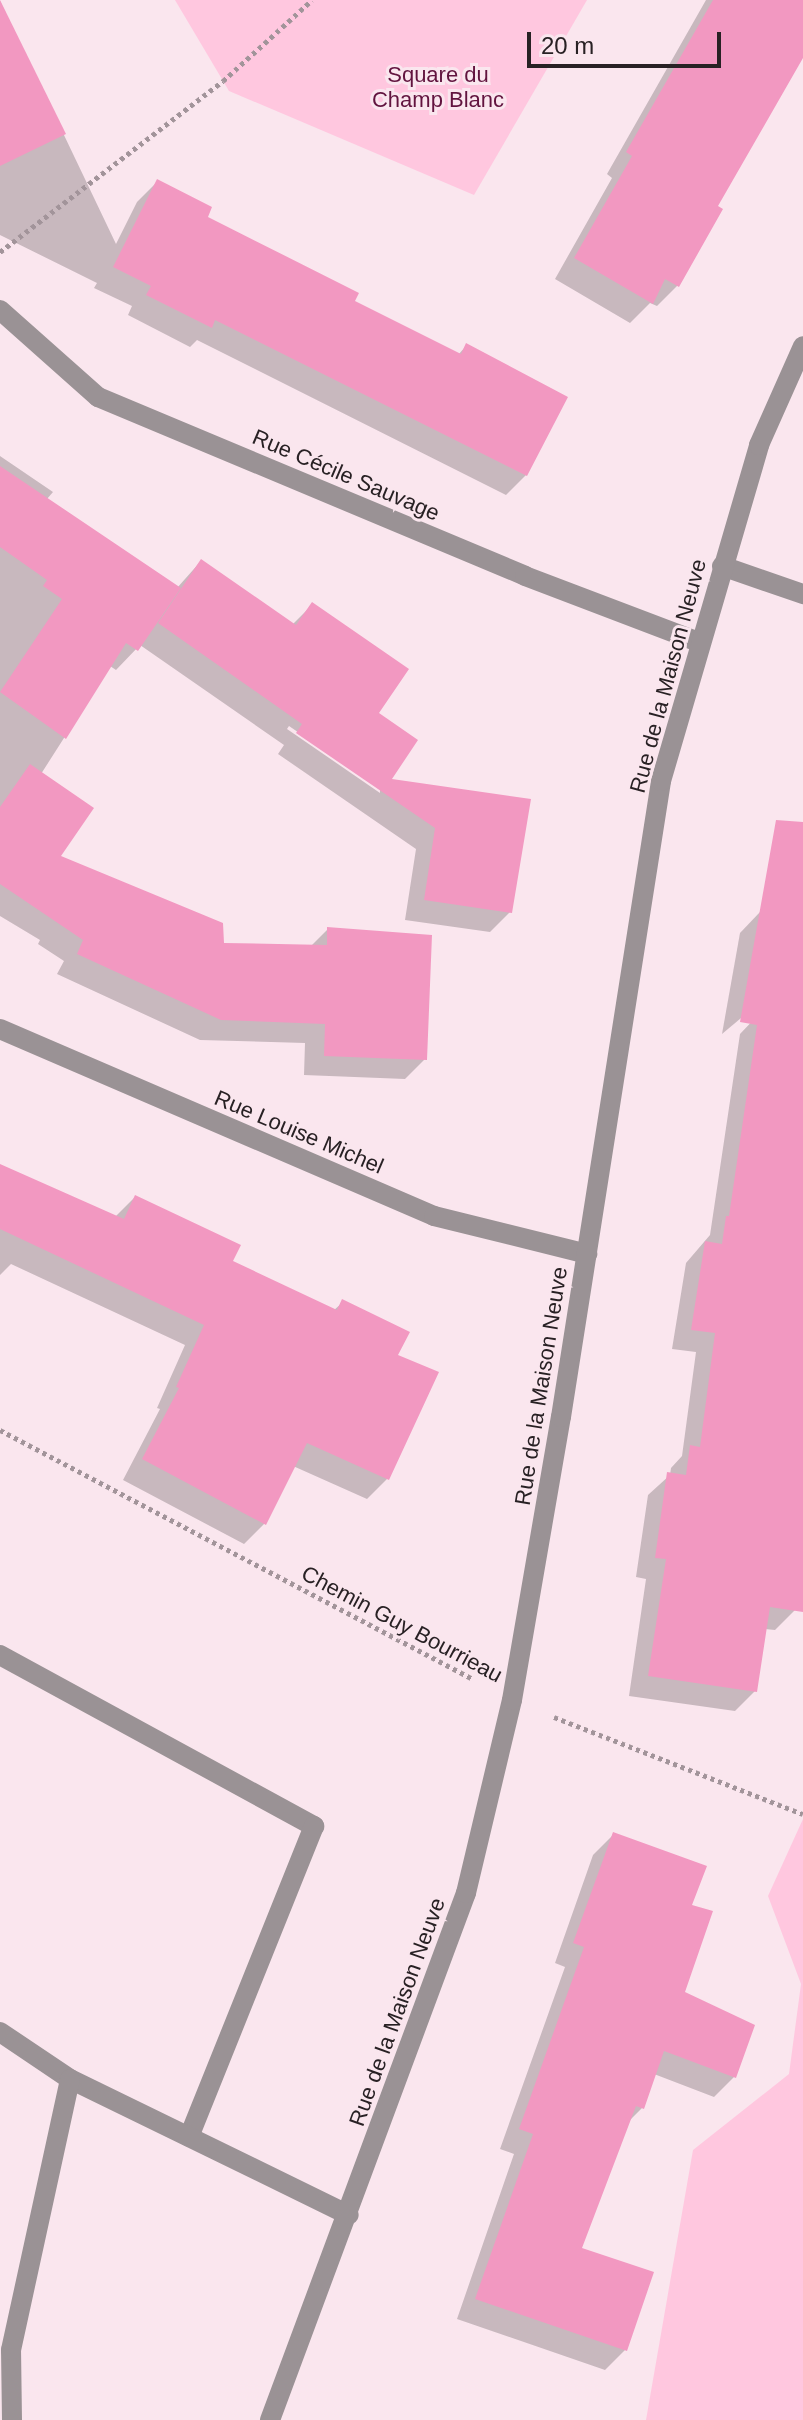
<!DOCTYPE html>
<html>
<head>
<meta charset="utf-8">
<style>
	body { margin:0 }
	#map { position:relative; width:803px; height:2420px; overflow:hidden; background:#fae6ee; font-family:Helvetica,sans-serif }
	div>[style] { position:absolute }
	.green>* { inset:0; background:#ffc7df }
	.shadow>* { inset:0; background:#0003 }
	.building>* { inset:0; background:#f298c1 }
	.path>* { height:5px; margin-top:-2.5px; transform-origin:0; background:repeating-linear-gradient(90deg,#a2949a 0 4px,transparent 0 8px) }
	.lane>* { height:20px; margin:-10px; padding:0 10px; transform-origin:10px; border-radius:10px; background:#9a9295 }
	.street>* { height:20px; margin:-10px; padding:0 10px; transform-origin:10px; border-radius:10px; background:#9a9295 }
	span { translate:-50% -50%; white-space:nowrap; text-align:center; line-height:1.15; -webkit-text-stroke:6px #fae6ee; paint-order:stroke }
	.park-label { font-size:22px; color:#62143f }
	.street-label { font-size:22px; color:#282124 }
	.scale { position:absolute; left:527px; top:32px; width:194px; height:36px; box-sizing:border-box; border:4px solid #282124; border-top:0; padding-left:10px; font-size:24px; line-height:28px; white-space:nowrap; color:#282124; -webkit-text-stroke:6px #fae6ee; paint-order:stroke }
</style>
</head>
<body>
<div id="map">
	<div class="green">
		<div style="clip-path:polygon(175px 0,587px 0,474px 195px,229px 91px)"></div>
		<div style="clip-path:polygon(803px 1819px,803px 2420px,646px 2420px,693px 2150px,789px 2074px,801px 1984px,768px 1896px)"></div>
	</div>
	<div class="shadow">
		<div style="clip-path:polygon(706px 0,803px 0,803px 55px,716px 207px,677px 286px,657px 306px,650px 303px,630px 323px,555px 279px,612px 178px,607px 174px)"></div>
		<div style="clip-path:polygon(0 1px,116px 244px,137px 202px,158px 181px,205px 217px,352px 302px,458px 355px,466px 346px,526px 475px,506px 495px,197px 340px,190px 347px,128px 315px,132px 306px,94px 288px,97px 283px,0 235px)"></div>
		<div style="clip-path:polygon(evenodd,0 456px,53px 492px,47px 499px,177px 588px,201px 561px,292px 625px,313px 604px,376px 713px,388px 780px,529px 801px,510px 912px,490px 932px,405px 920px,416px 849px,278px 754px,284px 745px,140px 645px,116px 670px,110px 666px,41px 774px,58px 857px,222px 945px,310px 947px,328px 929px,425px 1059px,405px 1079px,304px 1075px,305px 1043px,200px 1040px,57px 974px,64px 961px,38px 944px,40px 940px,0 916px,0 456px,289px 726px,380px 788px,380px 793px,287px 729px,289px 726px)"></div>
		<div style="clip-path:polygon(760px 912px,803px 919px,803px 966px,722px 1034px,740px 933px)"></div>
		<div style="clip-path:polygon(803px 997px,803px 1559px,795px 1610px,775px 1630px,765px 1629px,755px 1691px,735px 1711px,629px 1696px,646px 1579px,636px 1577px,648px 1495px,670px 1475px,671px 1468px,682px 1456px,696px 1352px,672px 1349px,686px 1263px,710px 1235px,740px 1034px,760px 1013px)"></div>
		<div style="clip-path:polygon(0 1166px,115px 1217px,135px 1197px,231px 1262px,333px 1311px,343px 1302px,395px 1356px,387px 1479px,367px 1499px,293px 1466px,264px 1524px,244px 1544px,123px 1480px,160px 1409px,157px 1408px,185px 1345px,11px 1264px,0 1275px)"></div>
		<div style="clip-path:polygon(613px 1835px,682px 1994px,734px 2077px,714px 2097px,654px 2074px,642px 2108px,627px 2123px,579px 2249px,625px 2350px,605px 2370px,457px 2319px,514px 2154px,500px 2149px,565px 1967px,555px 1963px,593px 1855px)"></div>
	</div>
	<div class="building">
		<div style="clip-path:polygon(0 0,66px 134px,0 166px)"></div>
		<div style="clip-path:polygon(713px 0,803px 0,803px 58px,718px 206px,723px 209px,679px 287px,665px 279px,653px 304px,574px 258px,632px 156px,626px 152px)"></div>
		<div style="clip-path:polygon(157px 179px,212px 207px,208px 217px,359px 293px,355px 301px,461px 354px,466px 343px,568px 397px,527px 476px,215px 320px,212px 328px,146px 295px,151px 286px,113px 267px)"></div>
		<div style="clip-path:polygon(0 466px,181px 588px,138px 651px,126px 643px,66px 739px,0 692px,62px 599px,43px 586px,47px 580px,0 547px)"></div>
		<div style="clip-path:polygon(201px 559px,296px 625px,312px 602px,409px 669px,379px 713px,418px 740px,392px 779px,531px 799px,512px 913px,424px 900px,435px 828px,296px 733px,302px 724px,158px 623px)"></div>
		<div style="clip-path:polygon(30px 764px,94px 808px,61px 856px,223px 923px,224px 943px,327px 945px,327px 927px,432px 935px,427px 1060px,324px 1056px,325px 1024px,221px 1020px,77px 954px,83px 940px,0 884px,0 807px)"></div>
		<div style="clip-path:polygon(776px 820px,803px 822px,803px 1612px,770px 1607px,757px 1692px,648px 1676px,666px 1559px,655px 1558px,667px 1472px,686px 1475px,690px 1445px,700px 1447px,715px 1333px,691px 1330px,705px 1241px,722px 1244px,726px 1216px,729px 1216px,757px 1025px,740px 1022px)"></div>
		<div style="clip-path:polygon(0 1164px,124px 1219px,135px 1195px,241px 1245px,233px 1261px,337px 1310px,342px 1299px,410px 1332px,398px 1355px,439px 1372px,389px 1480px,307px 1443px,266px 1525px,142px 1459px,179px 1388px,176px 1387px,204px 1325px,0 1229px)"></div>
		<div style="clip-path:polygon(613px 1832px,707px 1866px,692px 1905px,713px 1911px,685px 1992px,755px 2025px,736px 2078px,664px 2051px,644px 2109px,636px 2106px,582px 2248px,654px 2272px,627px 2351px,475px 2299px,533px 2134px,519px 2129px,584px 1947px,573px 1943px)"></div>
	</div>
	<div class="path">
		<div style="left:0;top:252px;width:281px;rotate:-37.5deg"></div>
		<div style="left:223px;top:81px;width:120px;rotate:-42.3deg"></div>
		<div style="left:0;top:1430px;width:535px;rotate:27.76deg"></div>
		<div style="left:554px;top:1717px;width:267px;rotate:21.3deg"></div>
	</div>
	<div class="lane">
		<div style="left:0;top:1655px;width:358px;rotate:28.6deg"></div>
		<div style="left:314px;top:1826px;width:335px;rotate:111.9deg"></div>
		<div style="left:0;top:2032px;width:84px;rotate:33.9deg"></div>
		<div style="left:70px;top:2079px;width:310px;rotate:26deg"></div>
		<div style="left:12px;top:2420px;width:70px;rotate:-90.8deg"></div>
		<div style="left:11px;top:2350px;width:277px;rotate:-77.7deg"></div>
	</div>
	<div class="street">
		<div style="left:0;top:310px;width:131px;rotate:41.6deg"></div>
		<div style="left:98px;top:397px;width:463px;rotate:22.7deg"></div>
		<div style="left:525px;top:576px;width:186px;rotate:20.8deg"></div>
		<div style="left:722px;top:566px;width:86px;rotate:19.1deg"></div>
		<div style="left:0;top:1029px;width:473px;rotate:23.3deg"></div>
		<div style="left:434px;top:1216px;width:158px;rotate:13.9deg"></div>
		<div style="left:270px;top:2420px;width:562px;rotate:-69.6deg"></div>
		<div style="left:466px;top:1893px;width:198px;rotate:-76.6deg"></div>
		<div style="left:512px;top:1700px;width:287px;rotate:-80.2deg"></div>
		<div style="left:561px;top:1417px;width:644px;rotate:-81.06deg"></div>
		<div style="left:661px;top:781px;width:350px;rotate:-73.7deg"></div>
		<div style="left:759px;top:445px;width:108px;rotate:-66deg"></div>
	</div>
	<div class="park-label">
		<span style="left:438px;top:87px">Square du<br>Champ Blanc</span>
	</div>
	<div class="street-label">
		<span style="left:346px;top:475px;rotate:23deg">Rue Cécile Sauvage</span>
		<span style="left:668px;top:676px;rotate:-75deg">Rue de la Maison Neuve</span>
		<span style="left:299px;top:1132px;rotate:23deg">Rue Louise Michel</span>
		<span style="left:541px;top:1386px;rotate:-81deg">Rue de la Maison Neuve</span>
		<span style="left:402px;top:1624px;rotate:28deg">Chemin Guy Bourrieau</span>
		<span style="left:397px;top:2012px;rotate:-70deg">Rue de la Maison Neuve</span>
	</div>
	<div class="scale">20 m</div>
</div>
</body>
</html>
